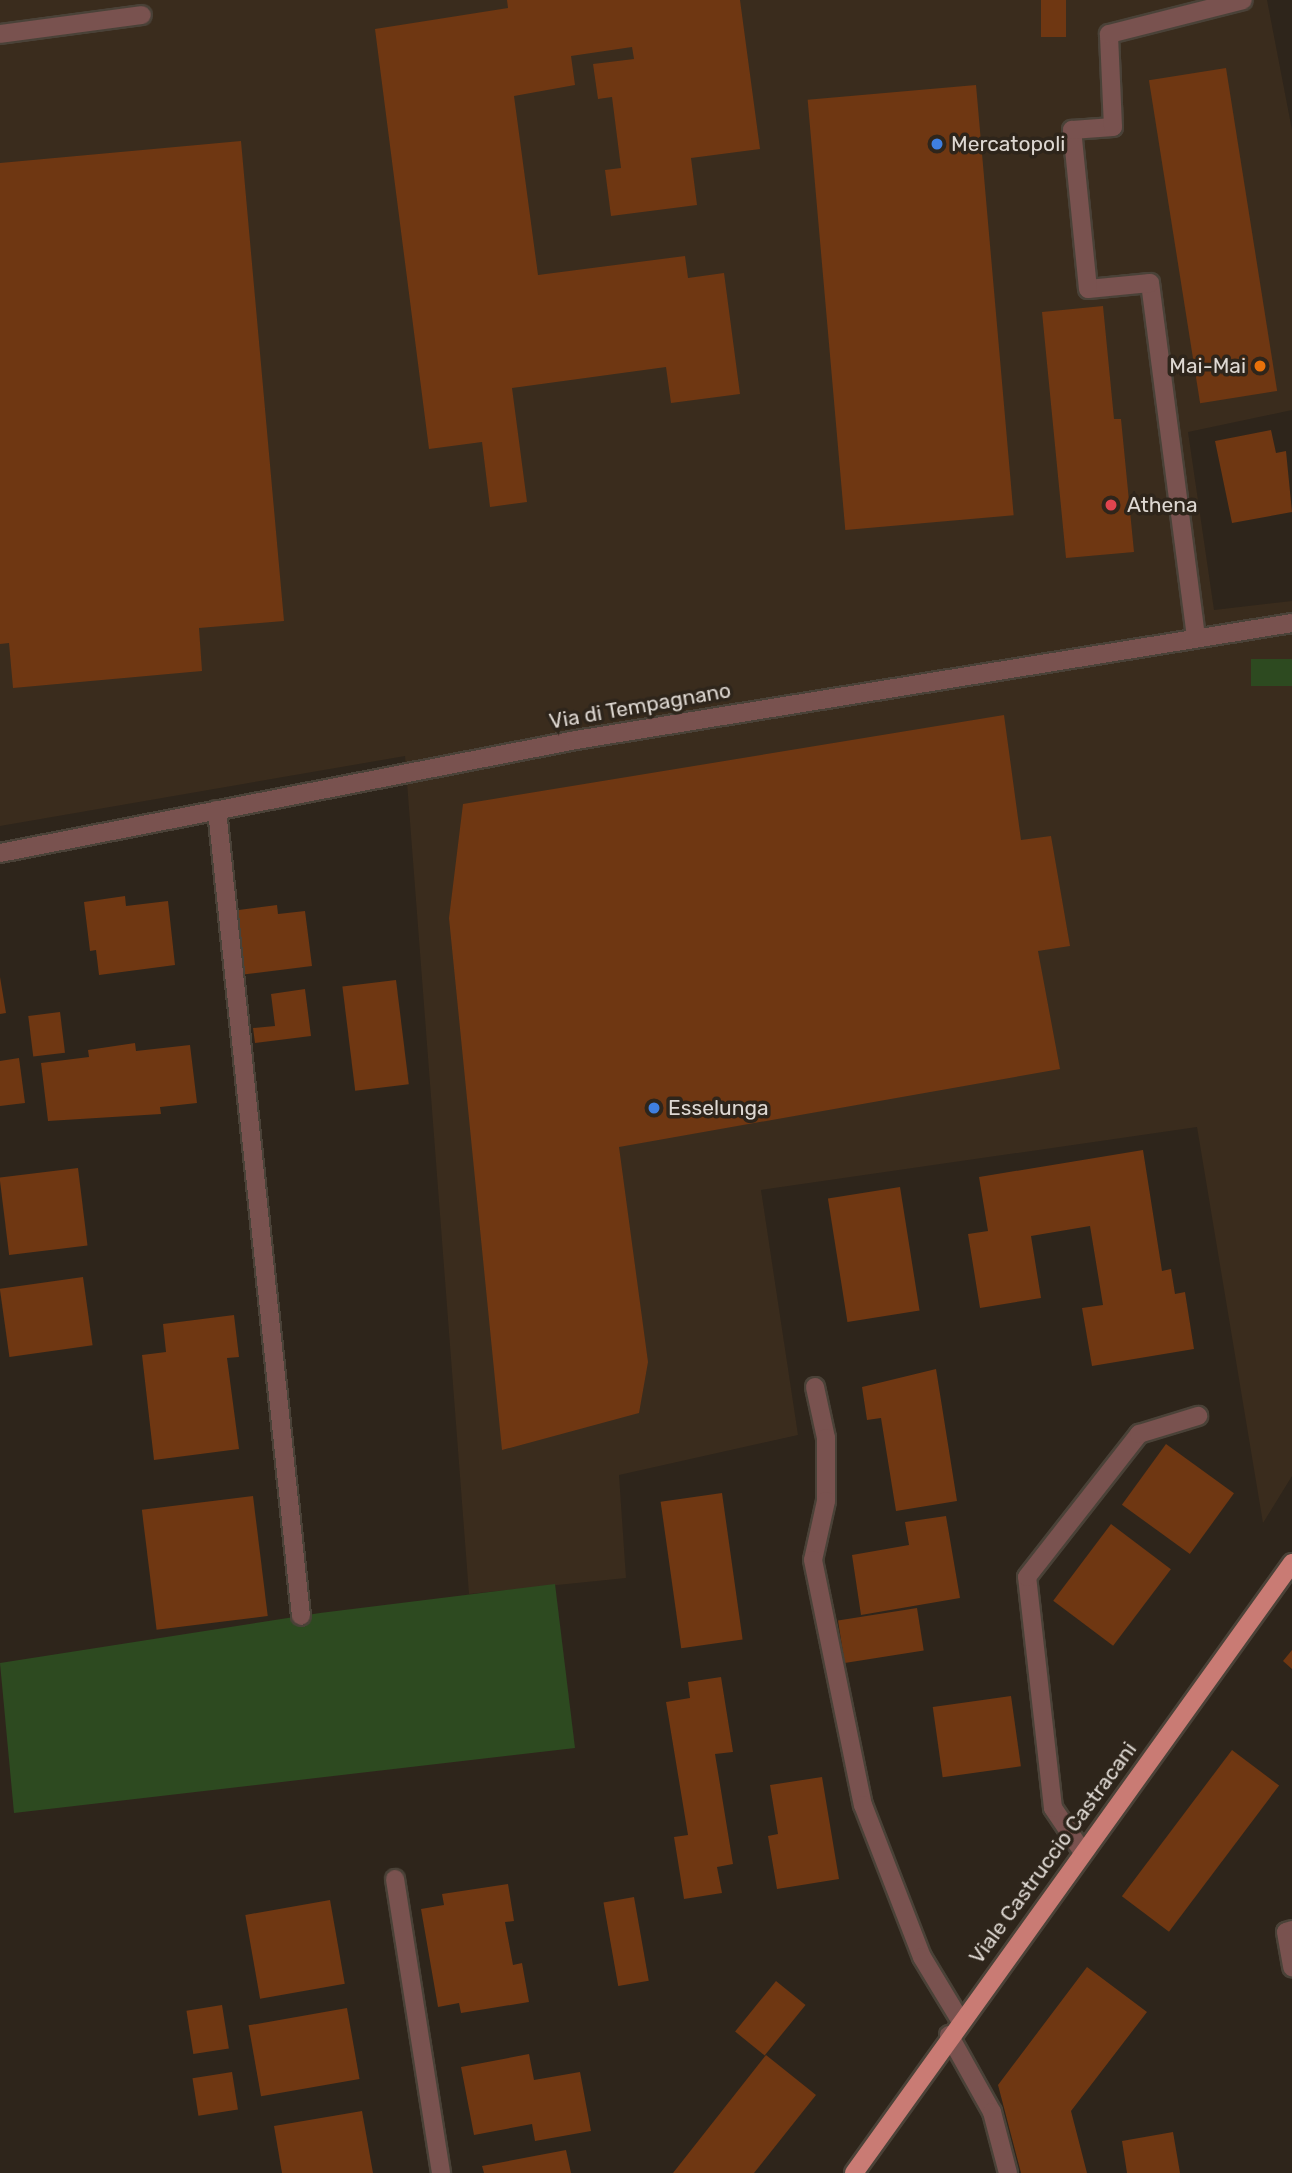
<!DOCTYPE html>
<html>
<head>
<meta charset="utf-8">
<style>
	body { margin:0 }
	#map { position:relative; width:1292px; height:2173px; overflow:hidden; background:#2e251b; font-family:Rubik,sans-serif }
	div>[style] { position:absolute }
	.built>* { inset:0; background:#3a2c1d }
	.green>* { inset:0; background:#2d4a20; transform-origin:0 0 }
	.building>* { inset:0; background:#6f3712; transform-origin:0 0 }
	.roads { filter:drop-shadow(2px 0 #4a4238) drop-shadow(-2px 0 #4a4238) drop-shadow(0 2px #4a4238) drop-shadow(0 -2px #4a4238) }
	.minor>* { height:18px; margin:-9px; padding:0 9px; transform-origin:9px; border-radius:9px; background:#79524f }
	.major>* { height:18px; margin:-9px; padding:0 9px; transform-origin:9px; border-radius:9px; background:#c97b74 }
	.dots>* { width:19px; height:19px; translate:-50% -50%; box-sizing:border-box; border:4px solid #2e251b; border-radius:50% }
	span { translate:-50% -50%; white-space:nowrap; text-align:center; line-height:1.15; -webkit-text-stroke:7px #2e251b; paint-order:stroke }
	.poi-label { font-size:21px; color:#ded8d2 }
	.left { translate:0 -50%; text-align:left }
	.right { translate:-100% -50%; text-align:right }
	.street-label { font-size:21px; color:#ded8d2 }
</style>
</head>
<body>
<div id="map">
	<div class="built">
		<div style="clip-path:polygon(0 0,1267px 0,1292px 130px,1292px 410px,1188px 432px,1214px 610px,1292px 601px,1292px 1476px,1263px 1523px,1197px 1127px,761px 1190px,798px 1435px,619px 1475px,626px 1578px,469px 1594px,405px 756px,0 826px)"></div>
	</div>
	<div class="green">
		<div style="left:1292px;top:659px;width:27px;height:41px;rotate:90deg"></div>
		<div style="clip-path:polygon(555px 1584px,575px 1748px,14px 1813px,0 1663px,320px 1613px)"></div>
	</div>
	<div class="building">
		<div style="clip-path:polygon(507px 0,740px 0,760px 149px,691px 158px,697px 205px,611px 216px,605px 170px,621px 168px,612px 97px,598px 99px,593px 64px,634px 59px,632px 47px,571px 56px,575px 85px,514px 96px,538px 275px,685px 256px,688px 278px,724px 273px,740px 394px,671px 403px,666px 367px,512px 388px,527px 502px,490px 507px,482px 442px,429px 449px,375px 29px,508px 8px)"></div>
		<div style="left:1041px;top:0;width:25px;height:37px"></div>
		<div style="left:1226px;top:68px;width:327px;height:78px;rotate:81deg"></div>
		<div style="left:976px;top:85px;width:432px;height:169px;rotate:85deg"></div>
		<div style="clip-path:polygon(241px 141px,284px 621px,199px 628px,202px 671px,13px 688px,9px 643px,0 644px,0 163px)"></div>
		<div style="clip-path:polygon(1103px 306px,1114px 419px,1121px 419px,1134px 552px,1066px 558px,1042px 312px)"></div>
		<div style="clip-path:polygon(1271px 430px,1276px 453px,1286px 451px,1292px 512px,1232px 523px,1215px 441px)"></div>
		<div style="clip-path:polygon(1004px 715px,1021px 840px,1051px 836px,1070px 946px,1038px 951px,1060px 1069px,619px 1147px,648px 1362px,639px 1413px,502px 1450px,449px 918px,463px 804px)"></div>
		<div style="clip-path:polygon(125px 896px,126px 906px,168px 901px,175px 965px,99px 975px,96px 950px,90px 951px,84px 902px)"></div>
		<div style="clip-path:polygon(277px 905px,278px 914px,305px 911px,312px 966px,239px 975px,231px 911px)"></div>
		<div style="clip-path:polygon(0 977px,6px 1013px,0 1014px)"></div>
		<div style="left:396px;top:980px;width:105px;height:54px;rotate:83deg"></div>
		<div style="clip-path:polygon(305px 989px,311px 1036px,255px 1043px,253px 1028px,275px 1026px,271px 994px)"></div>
		<div style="left:60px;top:1012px;width:41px;height:32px;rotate:83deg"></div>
		<div style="clip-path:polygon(135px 1043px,136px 1051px,190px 1045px,197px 1103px,160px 1107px,161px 1114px,48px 1121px,41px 1063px,89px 1057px,88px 1050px)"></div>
		<div style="clip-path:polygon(19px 1058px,25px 1103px,0 1106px,0 1061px)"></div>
		<div style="clip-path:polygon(1143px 1150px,1162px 1271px,1171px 1269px,1175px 1294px,1185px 1292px,1194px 1349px,1092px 1366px,1082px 1308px,1103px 1305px,1090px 1226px,1031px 1236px,1041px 1298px,980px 1308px,968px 1234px,988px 1231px,979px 1177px)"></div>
		<div style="left:78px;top:1168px;width:78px;height:79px;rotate:83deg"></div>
		<div style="left:900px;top:1187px;width:125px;height:73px;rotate:81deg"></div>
		<div style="left:83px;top:1277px;width:69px;height:84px;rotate:82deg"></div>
		<div style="clip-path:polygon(234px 1315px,239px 1357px,227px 1358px,239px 1449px,154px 1460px,142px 1355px,166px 1352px,163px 1324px)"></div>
		<div style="clip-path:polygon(936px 1369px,957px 1501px,896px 1511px,881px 1418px,867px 1420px,862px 1387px)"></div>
		<div style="left:1166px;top:1444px;width:84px;height:75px;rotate:36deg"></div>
		<div style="left:722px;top:1493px;width:148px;height:62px;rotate:82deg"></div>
		<div style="left:253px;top:1496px;width:121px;height:112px;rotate:83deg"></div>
		<div style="clip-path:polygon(946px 1516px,960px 1598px,861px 1615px,852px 1555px,909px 1545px,905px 1522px)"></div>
		<div style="left:1111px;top:1524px;width:75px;height:96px;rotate:37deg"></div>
		<div style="left:917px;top:1608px;width:43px;height:80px;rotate:81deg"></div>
		<div style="clip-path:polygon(1292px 1650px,1292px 1669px,1283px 1661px)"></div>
		<div style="clip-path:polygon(721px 1677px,733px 1752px,715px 1754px,733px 1864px,717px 1867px,722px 1893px,684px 1899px,674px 1837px,688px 1835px,666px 1702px,690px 1698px,688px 1682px)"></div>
		<div style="left:1011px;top:1696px;width:71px;height:79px;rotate:82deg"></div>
		<div style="left:1232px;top:1750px;width:59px;height:183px;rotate:37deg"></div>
		<div style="clip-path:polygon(822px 1777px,839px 1879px,777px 1889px,768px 1836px,778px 1834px,770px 1785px)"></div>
		<div style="clip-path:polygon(508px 1884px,514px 1921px,505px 1922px,513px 1965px,522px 1963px,529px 2002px,461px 2013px,459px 2003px,438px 2007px,421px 1909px,444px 1905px,442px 1894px)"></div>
		<div style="left:634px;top:1897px;width:85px;height:31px;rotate:80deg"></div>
		<div style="left:330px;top:1900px;width:85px;height:86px;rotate:80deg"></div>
		<div style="clip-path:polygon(1087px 1967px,1147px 2012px,1071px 2111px,1087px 2173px,1021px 2173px,998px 2085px)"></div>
		<div style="left:776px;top:1981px;width:38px;height:65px;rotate:39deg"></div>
		<div style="left:222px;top:2005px;width:44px;height:36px;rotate:81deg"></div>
		<div style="left:347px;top:2008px;width:72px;height:100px;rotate:80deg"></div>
		<div style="clip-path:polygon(529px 2054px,534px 2080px,580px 2072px,591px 2131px,535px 2141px,532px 2124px,474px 2135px,461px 2067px)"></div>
		<div style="clip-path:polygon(766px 2055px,816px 2095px,754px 2173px,673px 2173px)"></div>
		<div style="left:232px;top:2072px;width:38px;height:40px;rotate:81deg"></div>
		<div style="clip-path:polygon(362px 2111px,373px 2173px,282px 2173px,274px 2126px)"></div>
		<div style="clip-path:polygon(1173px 2132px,1180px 2173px,1127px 2173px,1122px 2141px)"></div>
		<div style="clip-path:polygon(566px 2150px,571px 2173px,484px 2173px,482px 2166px)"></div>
	</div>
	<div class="roads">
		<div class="minor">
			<div style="left:0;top:34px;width:143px;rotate:-7.6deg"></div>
			<div style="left:1196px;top:637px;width:357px;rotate:-97.4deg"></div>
			<div style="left:1150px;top:283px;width:62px;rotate:174.5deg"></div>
			<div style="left:1088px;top:289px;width:160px;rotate:-95.7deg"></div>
			<div style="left:1072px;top:130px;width:41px;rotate:-4.2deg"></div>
			<div style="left:1113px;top:127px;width:93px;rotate:-92.5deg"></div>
			<div style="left:1109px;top:34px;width:138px;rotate:-14.2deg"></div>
			<div style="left:217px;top:810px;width:810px;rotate:84.05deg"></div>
			<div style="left:0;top:853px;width:587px;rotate:-11.1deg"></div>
			<div style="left:576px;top:740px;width:725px;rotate:-9.28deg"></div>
			<div style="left:815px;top:1387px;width:52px;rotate:77.8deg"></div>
			<div style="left:826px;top:1438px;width:63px;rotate:90deg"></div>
			<div style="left:826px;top:1501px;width:60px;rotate:102.4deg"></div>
			<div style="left:813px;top:1560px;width:250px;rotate:78.5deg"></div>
			<div style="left:863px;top:1805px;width:163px;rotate:68.8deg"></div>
			<div style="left:922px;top:1957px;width:74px;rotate:58.9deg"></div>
			<div style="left:1082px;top:1851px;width:52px;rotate:-124deg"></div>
			<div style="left:1053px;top:1808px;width:232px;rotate:-96.4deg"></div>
			<div style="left:1027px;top:1577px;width:182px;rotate:-51.9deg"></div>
			<div style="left:1139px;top:1434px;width:62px;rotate:-17deg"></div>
			<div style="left:395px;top:1879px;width:298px;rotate:81.1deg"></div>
			<div style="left:1292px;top:1930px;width:6px;rotate:162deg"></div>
			<div style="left:1286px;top:1932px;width:36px;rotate:80deg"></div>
			<div style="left:949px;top:2035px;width:88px;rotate:60.8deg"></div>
			<div style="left:992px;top:2112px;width:63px;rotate:75.3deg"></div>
		</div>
		<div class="major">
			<div style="left:854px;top:2173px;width:751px;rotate:-54.32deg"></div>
		</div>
	</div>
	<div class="dots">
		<div style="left:937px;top:144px;background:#3f7fe0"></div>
		<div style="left:1260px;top:366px;background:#e8710a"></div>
		<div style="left:1111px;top:505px;background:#e0444e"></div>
		<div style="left:654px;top:1108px;background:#3f7fe0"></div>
	</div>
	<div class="poi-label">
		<span class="left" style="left:951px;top:144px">Mercatopoli</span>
		<span class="right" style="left:1246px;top:366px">Mai-Mai</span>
		<span class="left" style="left:1127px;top:505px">Athena</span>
		<span class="left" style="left:668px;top:1108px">Esselunga</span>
	</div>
	<div class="street-label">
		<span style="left:640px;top:706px;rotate:-10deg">Via di Tempagnano</span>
		<span style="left:1053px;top:1853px;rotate:-54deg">Viale Castruccio Castracani</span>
	</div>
</div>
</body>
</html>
